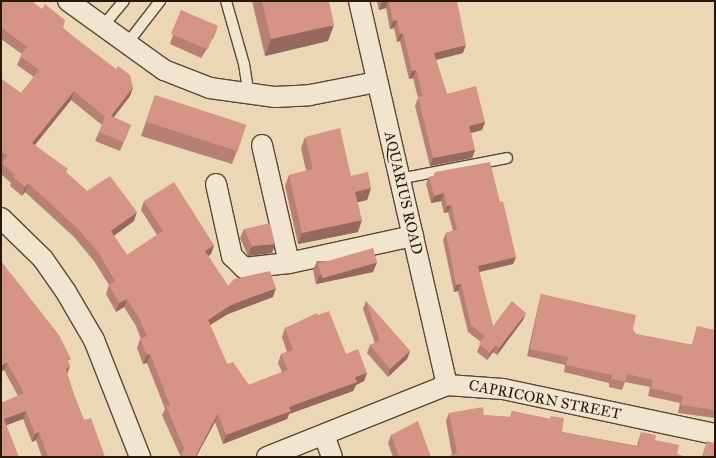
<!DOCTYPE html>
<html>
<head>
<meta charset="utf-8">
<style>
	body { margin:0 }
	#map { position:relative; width:716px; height:458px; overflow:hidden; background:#ebd7b6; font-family:"IM FELL Great Primer",serif }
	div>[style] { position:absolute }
	.roads { filter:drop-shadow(1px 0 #594833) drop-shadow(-1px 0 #594833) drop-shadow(0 1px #594833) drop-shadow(0 -1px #594833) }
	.service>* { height:10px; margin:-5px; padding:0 5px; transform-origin:5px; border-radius:5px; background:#f2e5d0 }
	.minor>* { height:20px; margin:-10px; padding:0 10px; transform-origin:10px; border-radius:10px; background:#f2e5d0 }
	.wall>* { inset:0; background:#b87f74 }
	.shaded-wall>* { inset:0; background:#96685e }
	.building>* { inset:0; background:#d69487; transform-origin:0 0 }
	span { translate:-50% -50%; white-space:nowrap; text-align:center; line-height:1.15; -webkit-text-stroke:4.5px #f2e5d0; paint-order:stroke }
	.street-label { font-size:15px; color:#281807 }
	.frame { position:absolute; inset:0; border:2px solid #281807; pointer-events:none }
</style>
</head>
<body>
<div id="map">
	<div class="roads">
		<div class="service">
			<div style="left:226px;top:1px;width:66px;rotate:74.1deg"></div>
			<div style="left:244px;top:64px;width:31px;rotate:81deg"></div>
			<div style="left:102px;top:27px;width:34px;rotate:-50deg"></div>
			<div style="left:126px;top:45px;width:56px;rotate:-52.3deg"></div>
			<div style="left:399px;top:179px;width:110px;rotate:-11deg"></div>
		</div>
		<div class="minor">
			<div style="left:68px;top:1px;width:118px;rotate:35.7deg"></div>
			<div style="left:164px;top:70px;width:49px;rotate:21.4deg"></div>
			<div style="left:210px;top:88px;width:66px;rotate:7.9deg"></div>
			<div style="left:275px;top:97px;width:35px;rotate:-3deg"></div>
			<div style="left:310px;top:95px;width:68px;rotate:-11deg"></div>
			<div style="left:359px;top:1px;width:394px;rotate:77.1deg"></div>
			<div style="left:262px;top:145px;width:121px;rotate:77.1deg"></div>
			<div style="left:216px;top:184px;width:74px;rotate:77.5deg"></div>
			<div style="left:232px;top:256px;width:17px;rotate:45deg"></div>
			<div style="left:244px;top:268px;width:45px;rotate:-6.3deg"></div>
			<div style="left:289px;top:263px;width:127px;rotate:-12.3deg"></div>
			<div style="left:1px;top:218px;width:59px;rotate:44.3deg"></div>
			<div style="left:43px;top:259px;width:40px;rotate:55.1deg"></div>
			<div style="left:66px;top:292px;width:56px;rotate:59.7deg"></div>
			<div style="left:94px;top:340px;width:126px;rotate:68.5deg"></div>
			<div style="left:324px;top:435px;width:23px;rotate:70deg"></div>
			<div style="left:267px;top:457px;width:194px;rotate:-21.8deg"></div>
			<div style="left:447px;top:385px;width:56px;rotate:4.1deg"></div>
			<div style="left:503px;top:389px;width:217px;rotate:12deg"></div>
		</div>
	</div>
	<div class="wall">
		<div style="clip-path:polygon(1px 1px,63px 28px,133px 87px,130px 96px,113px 117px,131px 125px,120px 151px,95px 141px,102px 125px,71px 100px,35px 145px,87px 191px,134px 221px,114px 236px,127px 255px,157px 235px,141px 210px,144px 201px,214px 245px,211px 254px,208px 256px,228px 286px,273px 297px,228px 314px,210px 325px,227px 364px,249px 385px,282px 372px,278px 363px,281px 354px,287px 352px,282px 337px,285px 328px,318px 315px,346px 354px,367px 373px,364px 381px,356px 385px,353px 391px,289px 414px,287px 419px,223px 444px,215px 422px,196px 457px,180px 457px,180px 455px,162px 415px,165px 409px,147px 363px,143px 364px,137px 348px,140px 339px,141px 339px,136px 326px,124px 307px,116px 312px,106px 294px,109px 285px,94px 261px,74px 237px,25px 192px,22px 196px,10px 186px,11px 183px,1px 174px,2px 162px,1px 162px,1px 79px,21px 93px,34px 77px,17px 65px,22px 54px,1px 39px)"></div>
		<div style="clip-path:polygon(252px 1px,329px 1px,328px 41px,265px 56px)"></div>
		<div style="clip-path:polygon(377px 1px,457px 1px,463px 53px,436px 60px,447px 94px,485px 122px,482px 130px,471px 133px,475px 150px,472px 158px,430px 166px,415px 106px,418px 98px,413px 78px,409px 79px,400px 41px,397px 42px,394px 28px,390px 29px,386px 8px,379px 10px)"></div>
		<div style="clip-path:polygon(181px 10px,214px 36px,201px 58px,170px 44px)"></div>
		<div style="clip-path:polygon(155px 95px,237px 151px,232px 164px,141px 136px)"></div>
		<div style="clip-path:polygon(305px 137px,351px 176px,371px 188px,367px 200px,357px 202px,358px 232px,298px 244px,285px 186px,289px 175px,306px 171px,301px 148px)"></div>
		<div style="clip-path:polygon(435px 172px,500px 202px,516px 257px,513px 264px,479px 272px,493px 326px,523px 320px,497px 355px,493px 352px,487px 360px,477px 352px,481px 342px,468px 332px,458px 291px,454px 292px,443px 240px,446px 233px,453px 231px,448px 212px,444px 213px,441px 201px,431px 203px,426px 184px,429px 177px,434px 176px)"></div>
		<div style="clip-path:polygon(244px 229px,275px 244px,272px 253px,248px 256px,240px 238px)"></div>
		<div style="clip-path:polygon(1px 261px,69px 364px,67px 374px,74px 395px,84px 420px,105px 457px,42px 457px,36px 440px,32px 442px,23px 419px,7px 425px,1px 457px,1px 403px,18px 396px,4px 370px)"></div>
		<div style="clip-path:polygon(317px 261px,377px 262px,373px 272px,316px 284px,313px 270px)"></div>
		<div style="clip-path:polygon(541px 294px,633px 330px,636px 334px,692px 345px,695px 334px,697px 326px,715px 342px,715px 418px,678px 413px,680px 403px,648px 396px,650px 387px,625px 382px,622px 390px,609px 387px,609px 383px,564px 372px,565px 365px,527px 356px,539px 302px)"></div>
		<div style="clip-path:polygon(366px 301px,410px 351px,407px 359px,388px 377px,367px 353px,370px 345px,375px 343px,363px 309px)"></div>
		<div style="clip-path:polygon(512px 411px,550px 419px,551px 416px,562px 432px,637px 446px,641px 432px,655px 440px,677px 454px,452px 455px,446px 421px,449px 413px,510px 417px)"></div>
		<div style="clip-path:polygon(391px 435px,431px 457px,393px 457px,388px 443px)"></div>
		<div style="clip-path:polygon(707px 441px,715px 457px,702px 457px)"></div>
	</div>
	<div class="shaded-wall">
		<div style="clip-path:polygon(388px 1px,386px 8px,379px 10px,382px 2px)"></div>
		<div style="clip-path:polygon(397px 20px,394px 28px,390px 29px,393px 21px)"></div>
		<div style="clip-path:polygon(334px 25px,328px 41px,265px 56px,271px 39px)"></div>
		<div style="clip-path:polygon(218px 26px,214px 36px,201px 58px,205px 49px)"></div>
		<div style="clip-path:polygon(403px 33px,400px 41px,397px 42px,400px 34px)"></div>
		<div style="clip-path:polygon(466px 45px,463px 53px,431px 61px,434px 53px)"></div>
		<div style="clip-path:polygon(416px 70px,413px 78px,409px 79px,412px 71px)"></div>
		<div style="clip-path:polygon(133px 87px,130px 96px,108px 125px,111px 116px)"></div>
		<div style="clip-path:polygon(74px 91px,71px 100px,29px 152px,32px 143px)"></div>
		<div style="clip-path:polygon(485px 122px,482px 130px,466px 134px,469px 126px)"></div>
		<div style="clip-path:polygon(475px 150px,472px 158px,430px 166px,433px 158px)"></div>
		<div style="clip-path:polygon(28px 183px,25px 192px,22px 196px,25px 187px)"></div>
		<div style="clip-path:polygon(371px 188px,367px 200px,351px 204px,355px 192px)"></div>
		<div style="clip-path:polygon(444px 193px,441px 201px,431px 203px,434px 196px)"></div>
		<div style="clip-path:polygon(451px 205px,448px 212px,444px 213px,447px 206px)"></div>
		<div style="clip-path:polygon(137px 212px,134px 221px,107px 240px,111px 231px)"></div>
		<div style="clip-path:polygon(362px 220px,358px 232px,298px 244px,302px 233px)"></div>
		<div style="clip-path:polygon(275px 244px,272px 253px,248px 256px,252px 246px)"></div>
		<div style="clip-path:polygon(214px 245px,211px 254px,202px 260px,205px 251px)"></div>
		<div style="clip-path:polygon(516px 257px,513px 264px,475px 273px,478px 266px)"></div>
		<div style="clip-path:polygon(377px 262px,373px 272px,316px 284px,320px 275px)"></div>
		<div style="clip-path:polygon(461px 284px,458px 291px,454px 292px,456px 285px)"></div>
		<div style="clip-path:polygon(276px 288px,273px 297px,228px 314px,205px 328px,208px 320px,231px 305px)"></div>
		<div style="clip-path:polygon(127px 299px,124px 307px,116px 312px,119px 303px)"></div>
		<div style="clip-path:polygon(526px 313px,523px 320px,497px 355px,499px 348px)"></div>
		<div style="clip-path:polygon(496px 345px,493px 352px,487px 360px,490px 353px)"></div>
		<div style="clip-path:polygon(410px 351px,407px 359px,388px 377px,390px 369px)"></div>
		<div style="clip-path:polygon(150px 354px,147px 363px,143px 364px,147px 355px)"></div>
		<div style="clip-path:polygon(7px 362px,4px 370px,1px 372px,1px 366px)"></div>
		<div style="clip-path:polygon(70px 366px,67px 374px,66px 369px)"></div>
		<div style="clip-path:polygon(367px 373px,364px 381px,356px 385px,353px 391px,289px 414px,287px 419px,223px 444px,226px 435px,355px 377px)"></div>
		<div style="clip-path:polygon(26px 411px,23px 419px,1px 427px,4px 419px)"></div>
		<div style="clip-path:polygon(218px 413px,215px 422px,196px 457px,195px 457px)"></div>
		<div style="clip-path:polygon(39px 432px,36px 440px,32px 442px,35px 434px)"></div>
	</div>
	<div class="building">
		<div style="clip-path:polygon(1px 1px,32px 1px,42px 9px,45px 4px,65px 20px,63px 28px,69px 33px,116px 69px,118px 66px,130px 75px,133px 87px,111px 116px,131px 125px,123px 142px,99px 132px,105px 117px,74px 91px,32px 143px,68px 169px,66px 172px,87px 191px,110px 176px,137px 212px,111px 231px,127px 255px,163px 231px,144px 201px,174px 182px,214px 245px,205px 251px,228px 286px,234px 279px,270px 271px,276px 288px,231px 305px,208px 320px,227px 364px,233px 362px,249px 385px,288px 370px,281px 354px,293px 350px,285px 328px,317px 313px,318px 315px,329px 311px,346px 354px,358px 349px,367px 373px,355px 377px,357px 382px,289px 407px,291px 411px,226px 435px,218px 413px,195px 457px,183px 457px,181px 455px,184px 448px,166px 406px,170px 405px,150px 354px,147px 355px,140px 339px,147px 336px,139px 318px,127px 299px,119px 303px,109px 285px,115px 281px,98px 252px,77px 228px,28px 183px,25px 187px,13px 177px,15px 175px,2px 163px,8px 155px,1px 152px,1px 79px,21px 93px,39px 70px,20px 56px,27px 47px,1px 27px)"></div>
		<div style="clip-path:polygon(262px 1px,329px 1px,334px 25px,271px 39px)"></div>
		<div style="clip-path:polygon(389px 1px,457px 1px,466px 45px,434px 53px,447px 94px,476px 86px,485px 122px,469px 126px,475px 150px,433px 158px,418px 97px,423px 96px,416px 70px,412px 71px,403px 33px,400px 34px,397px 20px,393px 21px)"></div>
		<div style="left:181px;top:10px;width:40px;height:26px;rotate:23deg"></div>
		<div style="left:155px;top:95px;width:96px;height:28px;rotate:18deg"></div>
		<div style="clip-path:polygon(340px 128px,351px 176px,368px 172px,371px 188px,355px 192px,362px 220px,302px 233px,289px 175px,313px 169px,305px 137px)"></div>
		<div style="clip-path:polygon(490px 162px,500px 202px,503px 201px,516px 257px,478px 266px,493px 326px,512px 301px,526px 313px,499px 348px,496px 345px,490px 353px,479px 344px,485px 336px,471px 325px,461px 284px,456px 285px,446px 233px,457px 230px,451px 205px,447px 206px,444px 193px,434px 196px,429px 177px,436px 175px,435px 172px)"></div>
		<div style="clip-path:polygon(270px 223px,275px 244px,252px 246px,244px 229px)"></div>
		<div style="left:373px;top:248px;width:15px;height:57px;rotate:74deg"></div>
		<div style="clip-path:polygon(1px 261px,59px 335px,71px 359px,68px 361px,70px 366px,66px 369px,74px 395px,84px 420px,91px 418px,105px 457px,48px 457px,39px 432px,35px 434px,26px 411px,4px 419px,19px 457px,1px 457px,1px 403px,24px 393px,7px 362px,1px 366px)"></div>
		<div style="clip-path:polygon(541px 294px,636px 315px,633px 330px,636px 334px,693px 345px,697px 326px,715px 330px,714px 342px,715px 342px,715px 410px,681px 405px,683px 396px,651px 388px,653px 380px,627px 374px,625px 382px,611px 379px,612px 375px,566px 365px,568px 357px,530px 349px)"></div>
		<div style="clip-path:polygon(366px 301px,410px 351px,390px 369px,370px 345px,380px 341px)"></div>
		<div style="clip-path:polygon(483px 407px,484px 415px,511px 417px,512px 411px,550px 419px,551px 416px,564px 418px,562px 432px,638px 447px,641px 432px,656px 435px,655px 440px,679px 445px,677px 454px,687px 457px,447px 457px,457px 453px,449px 413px)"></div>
		<div style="clip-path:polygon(418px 421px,431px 457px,399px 457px,391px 435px)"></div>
		<div style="clip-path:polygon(707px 441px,715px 443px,715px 457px,703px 457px)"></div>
	</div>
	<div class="street-label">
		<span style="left:403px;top:193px;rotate:77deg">AQUARIUS ROAD</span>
		<span style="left:545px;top:400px;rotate:11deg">CAPRICORN STREET</span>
	</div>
	<div class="frame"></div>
</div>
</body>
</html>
